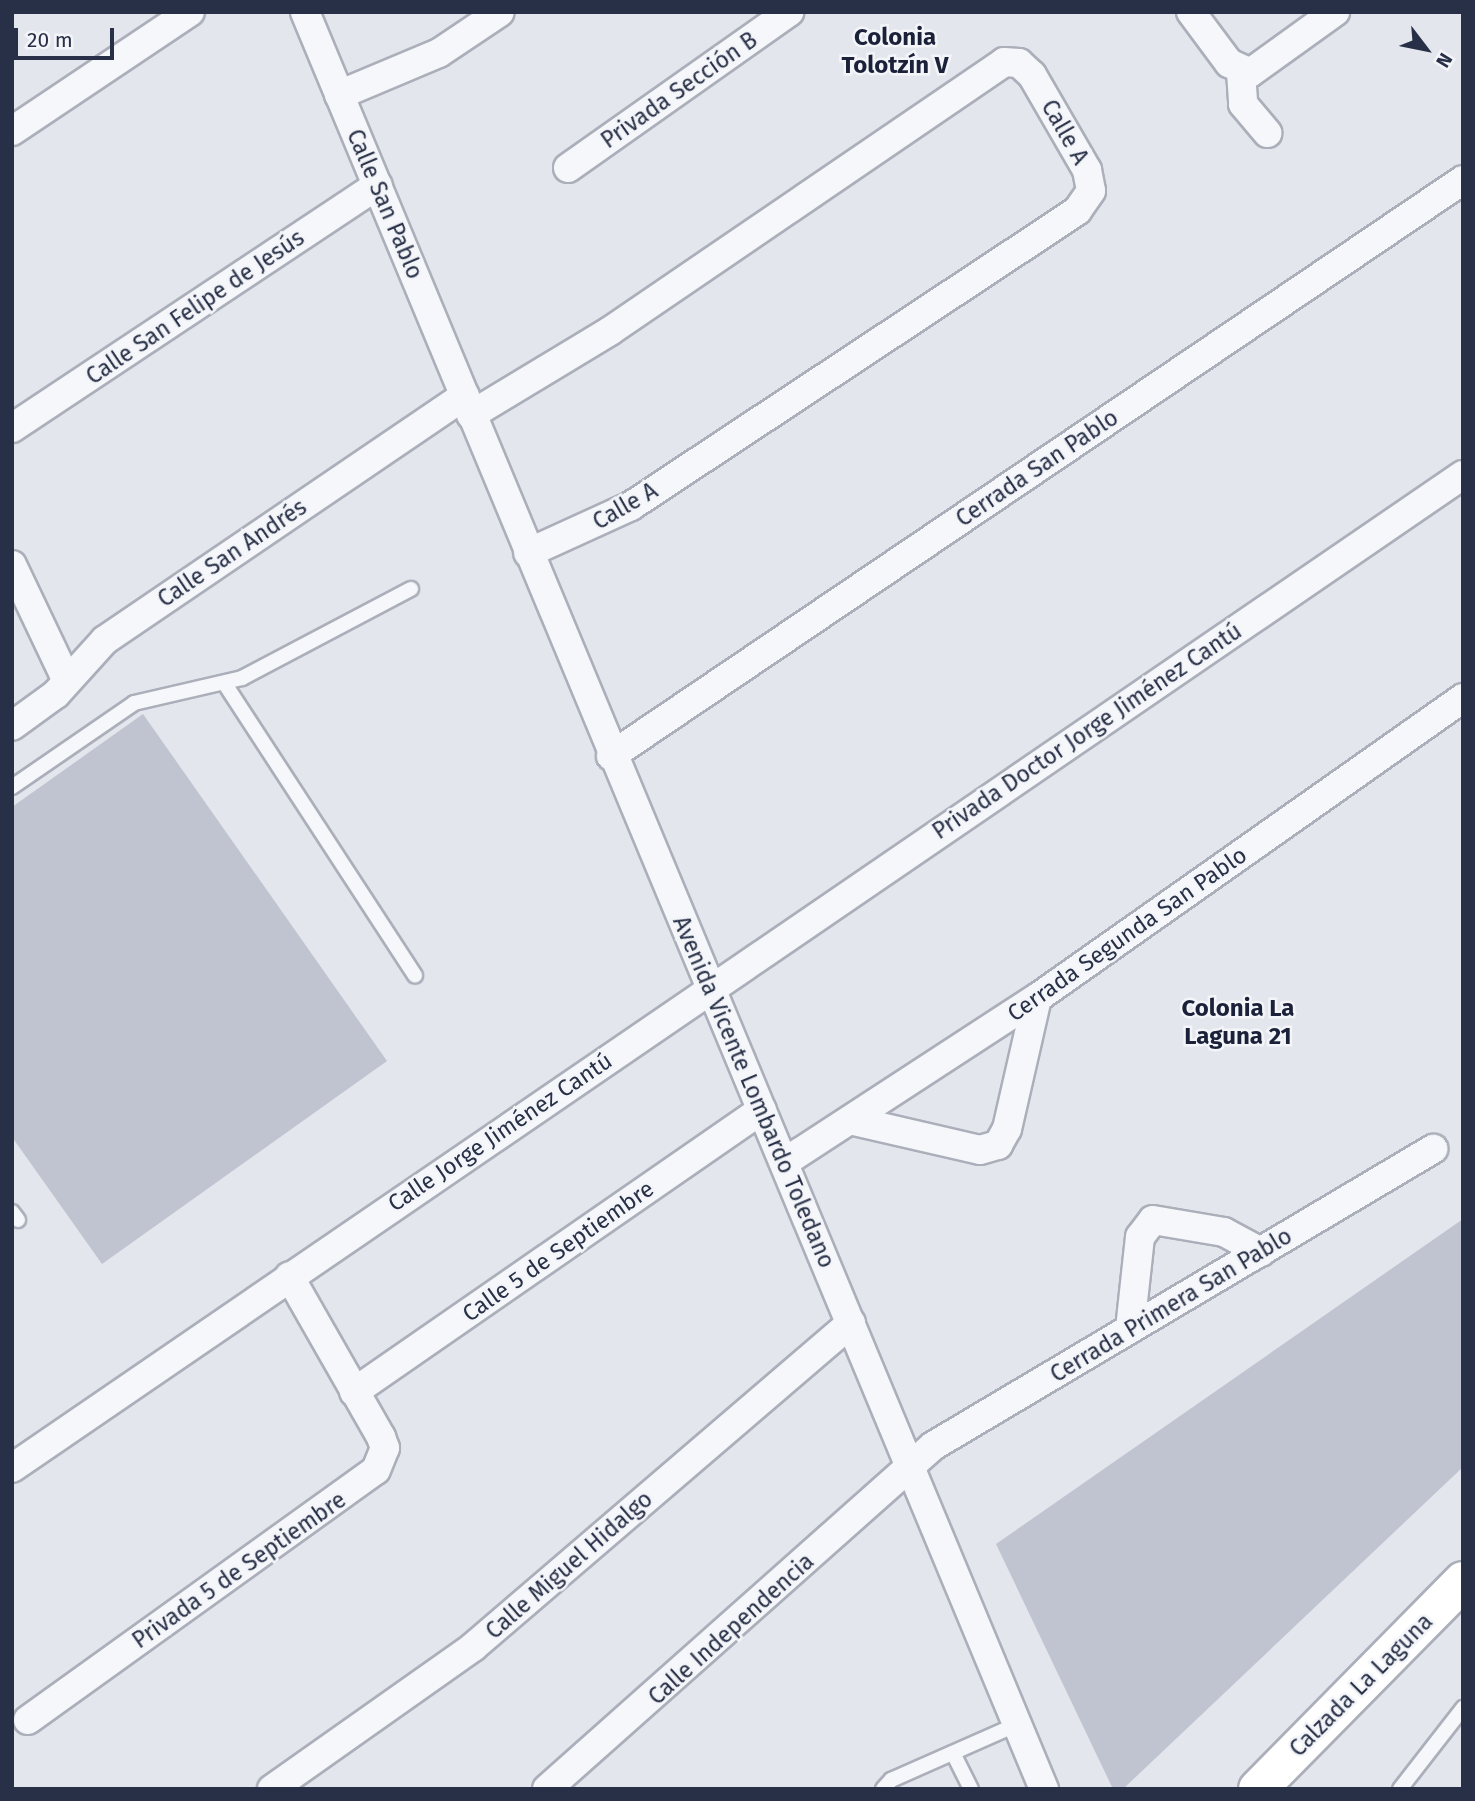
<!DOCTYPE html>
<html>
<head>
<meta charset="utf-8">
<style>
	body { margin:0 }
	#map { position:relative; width:1475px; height:1801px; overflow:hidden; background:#e3e6ec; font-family:"Fira Sans",sans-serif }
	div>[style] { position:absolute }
	.building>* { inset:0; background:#bfc4d0 }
	.roads { filter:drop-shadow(2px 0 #abafba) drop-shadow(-2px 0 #abafba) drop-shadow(0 2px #abafba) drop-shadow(0 -2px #abafba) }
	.lane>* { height:14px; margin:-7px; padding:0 7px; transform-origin:7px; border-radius:7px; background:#f6f7fa }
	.street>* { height:28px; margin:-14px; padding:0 14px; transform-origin:14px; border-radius:14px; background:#f6f7fa }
	.secondary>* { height:38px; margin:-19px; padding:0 19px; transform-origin:19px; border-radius:19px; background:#fff }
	span { translate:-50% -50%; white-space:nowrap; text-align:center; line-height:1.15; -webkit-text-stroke:5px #f3f5f9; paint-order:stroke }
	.street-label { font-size:23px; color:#283047 }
	.neighbourhood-label { font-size:24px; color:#1b2138; font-weight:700 }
	.frame { position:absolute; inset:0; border:14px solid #283047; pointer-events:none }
	.north { position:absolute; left:1391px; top:14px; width:70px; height:70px; -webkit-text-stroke:5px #f3f5f9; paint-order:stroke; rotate:122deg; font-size:19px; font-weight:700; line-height:28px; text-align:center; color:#283047 }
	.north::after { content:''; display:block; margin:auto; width:24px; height:32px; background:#283047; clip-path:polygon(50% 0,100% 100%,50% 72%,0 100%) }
	.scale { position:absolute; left:14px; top:28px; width:100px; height:32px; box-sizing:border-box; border:4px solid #283047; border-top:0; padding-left:9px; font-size:21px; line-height:24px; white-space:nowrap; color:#283047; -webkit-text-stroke:5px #f3f5f9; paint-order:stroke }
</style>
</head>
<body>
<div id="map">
	<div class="building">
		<div style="clip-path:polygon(143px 714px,387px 1061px,102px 1264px,12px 1137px,12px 807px)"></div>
		<div style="clip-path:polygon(1463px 1219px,1463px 1467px,1123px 1789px,1113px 1789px,996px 1544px)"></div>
	</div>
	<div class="roads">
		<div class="lane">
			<div style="left:225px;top:684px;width:348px;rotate:56.9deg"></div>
			<div style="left:12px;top:787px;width:148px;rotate:-34.5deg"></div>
			<div style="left:134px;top:703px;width:111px;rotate:-13deg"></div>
			<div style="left:242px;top:678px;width:191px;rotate:-27.8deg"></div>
			<div style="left:12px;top:1212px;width:10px;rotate:53deg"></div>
			<div style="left:953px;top:1753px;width:40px;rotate:63.4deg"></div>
			<div style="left:883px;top:1789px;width:12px;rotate:-48deg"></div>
			<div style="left:891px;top:1780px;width:139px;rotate:-23.8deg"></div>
			<div style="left:1400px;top:1789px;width:103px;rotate:-52.1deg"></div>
		</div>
		<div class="street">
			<div style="left:305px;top:12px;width:1925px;rotate:67.42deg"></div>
			<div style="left:1191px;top:12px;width:64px;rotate:53.3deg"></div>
			<div style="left:1229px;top:63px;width:23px;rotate:25deg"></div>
			<div style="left:1250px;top:73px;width:105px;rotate:-35.7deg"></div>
			<div style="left:1241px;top:72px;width:32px;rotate:86deg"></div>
			<div style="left:1243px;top:104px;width:38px;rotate:50deg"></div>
			<div style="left:339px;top:95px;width:108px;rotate:-22.8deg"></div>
			<div style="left:439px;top:53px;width:73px;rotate:-33.9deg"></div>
			<div style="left:12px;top:131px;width:214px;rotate:-33.8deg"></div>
			<div style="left:568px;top:168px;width:271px;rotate:-35.2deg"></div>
			<div style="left:471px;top:415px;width:162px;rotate:-31.1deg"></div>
			<div style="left:610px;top:331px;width:477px;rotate:-34.3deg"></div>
			<div style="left:1004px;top:62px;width:15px;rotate:4deg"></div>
			<div style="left:1019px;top:63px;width:18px;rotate:43deg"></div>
			<div style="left:1032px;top:75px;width:110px;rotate:59.9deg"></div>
			<div style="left:1087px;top:170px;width:21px;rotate:79deg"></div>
			<div style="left:1091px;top:191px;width:24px;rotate:125deg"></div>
			<div style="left:1077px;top:211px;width:535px;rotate:146.52deg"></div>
			<div style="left:631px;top:506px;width:113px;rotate:155.5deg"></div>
			<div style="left:12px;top:428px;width:439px;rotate:-33.6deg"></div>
			<div style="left:12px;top:565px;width:128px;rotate:64.6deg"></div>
			<div style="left:12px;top:726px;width:54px;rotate:-36deg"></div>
			<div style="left:56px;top:694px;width:73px;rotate:-47.8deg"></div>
			<div style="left:105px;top:640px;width:435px;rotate:-34.2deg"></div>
			<div style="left:611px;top:756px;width:1028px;rotate:-34.06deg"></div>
			<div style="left:850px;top:1120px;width:133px;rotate:13deg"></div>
			<div style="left:980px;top:1150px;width:19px;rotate:-16deg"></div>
			<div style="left:998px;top:1145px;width:18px;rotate:-61deg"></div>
			<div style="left:1007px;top:1129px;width:134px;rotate:-77.1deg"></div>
			<div style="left:785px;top:1162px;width:301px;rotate:-33.1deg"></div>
			<div style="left:1037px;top:998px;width:521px;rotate:-35.15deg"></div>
			<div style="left:1130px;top:1329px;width:93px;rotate:-83.8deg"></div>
			<div style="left:1140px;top:1237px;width:21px;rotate:-53deg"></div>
			<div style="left:1153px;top:1220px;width:72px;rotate:9.6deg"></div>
			<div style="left:1224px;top:1232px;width:42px;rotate:28.4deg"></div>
			<div style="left:354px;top:1392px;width:496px;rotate:-34.7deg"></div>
			<div style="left:12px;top:1468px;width:1758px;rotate:-34.39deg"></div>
			<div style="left:28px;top:1720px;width:428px;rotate:-35.7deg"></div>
			<div style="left:376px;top:1470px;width:24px;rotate:-68deg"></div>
			<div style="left:385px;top:1448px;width:12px;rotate:-110deg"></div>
			<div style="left:381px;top:1437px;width:185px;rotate:-119.7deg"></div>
			<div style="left:272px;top:1789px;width:246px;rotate:-35.2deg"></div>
			<div style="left:473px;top:1647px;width:498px;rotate:-40.6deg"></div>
			<div style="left:547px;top:1789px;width:516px;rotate:-41.62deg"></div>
			<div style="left:933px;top:1446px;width:582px;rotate:-30.71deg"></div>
		</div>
		<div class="secondary">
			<div style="left:1258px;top:1789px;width:292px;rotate:-45.4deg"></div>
		</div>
	</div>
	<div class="street-label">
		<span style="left:679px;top:90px;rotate:-35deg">Privada Sección B</span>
		<span style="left:1065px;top:132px;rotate:60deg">Calle A</span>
		<span style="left:385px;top:204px;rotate:67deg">Calle San Pablo</span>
		<span style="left:195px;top:307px;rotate:-34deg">Calle San Felipe de Jesús</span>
		<span style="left:1037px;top:468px;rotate:-34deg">Cerrada San Pablo</span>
		<span style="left:625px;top:506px;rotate:-30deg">Calle A</span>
		<span style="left:232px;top:553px;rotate:-34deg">Calle San Andrés</span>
		<span style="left:1087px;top:731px;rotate:-34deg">Privada Doctor Jorge Jiménez Cantú</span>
		<span style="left:1127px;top:934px;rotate:-35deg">Cerrada Segunda San Pablo</span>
		<span style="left:754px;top:1092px;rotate:67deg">Avenida Vicente Lombardo Toledano</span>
		<span style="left:500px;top:1132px;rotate:-34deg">Calle Jorge Jiménez Cantú</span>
		<span style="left:558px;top:1251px;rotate:-35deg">Calle 5 de Septiembre</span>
		<span style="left:1171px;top:1305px;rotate:-31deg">Cerrada Primera San Pablo</span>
		<span style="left:569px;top:1565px;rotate:-41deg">Calle Miguel Hidalgo</span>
		<span style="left:239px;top:1570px;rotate:-35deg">Privada 5 de Septiembre</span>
		<span style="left:731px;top:1629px;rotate:-42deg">Calle Independencia</span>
		<span style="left:1361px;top:1685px;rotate:-45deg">Calzada La Laguna</span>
	</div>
	<div class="neighbourhood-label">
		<span style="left:895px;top:52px">Colonia<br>Tolotzín V</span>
		<span style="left:1238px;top:1023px">Colonia La<br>Laguna 21</span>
	</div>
	<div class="frame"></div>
	<div class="north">N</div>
	<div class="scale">20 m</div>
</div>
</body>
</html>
